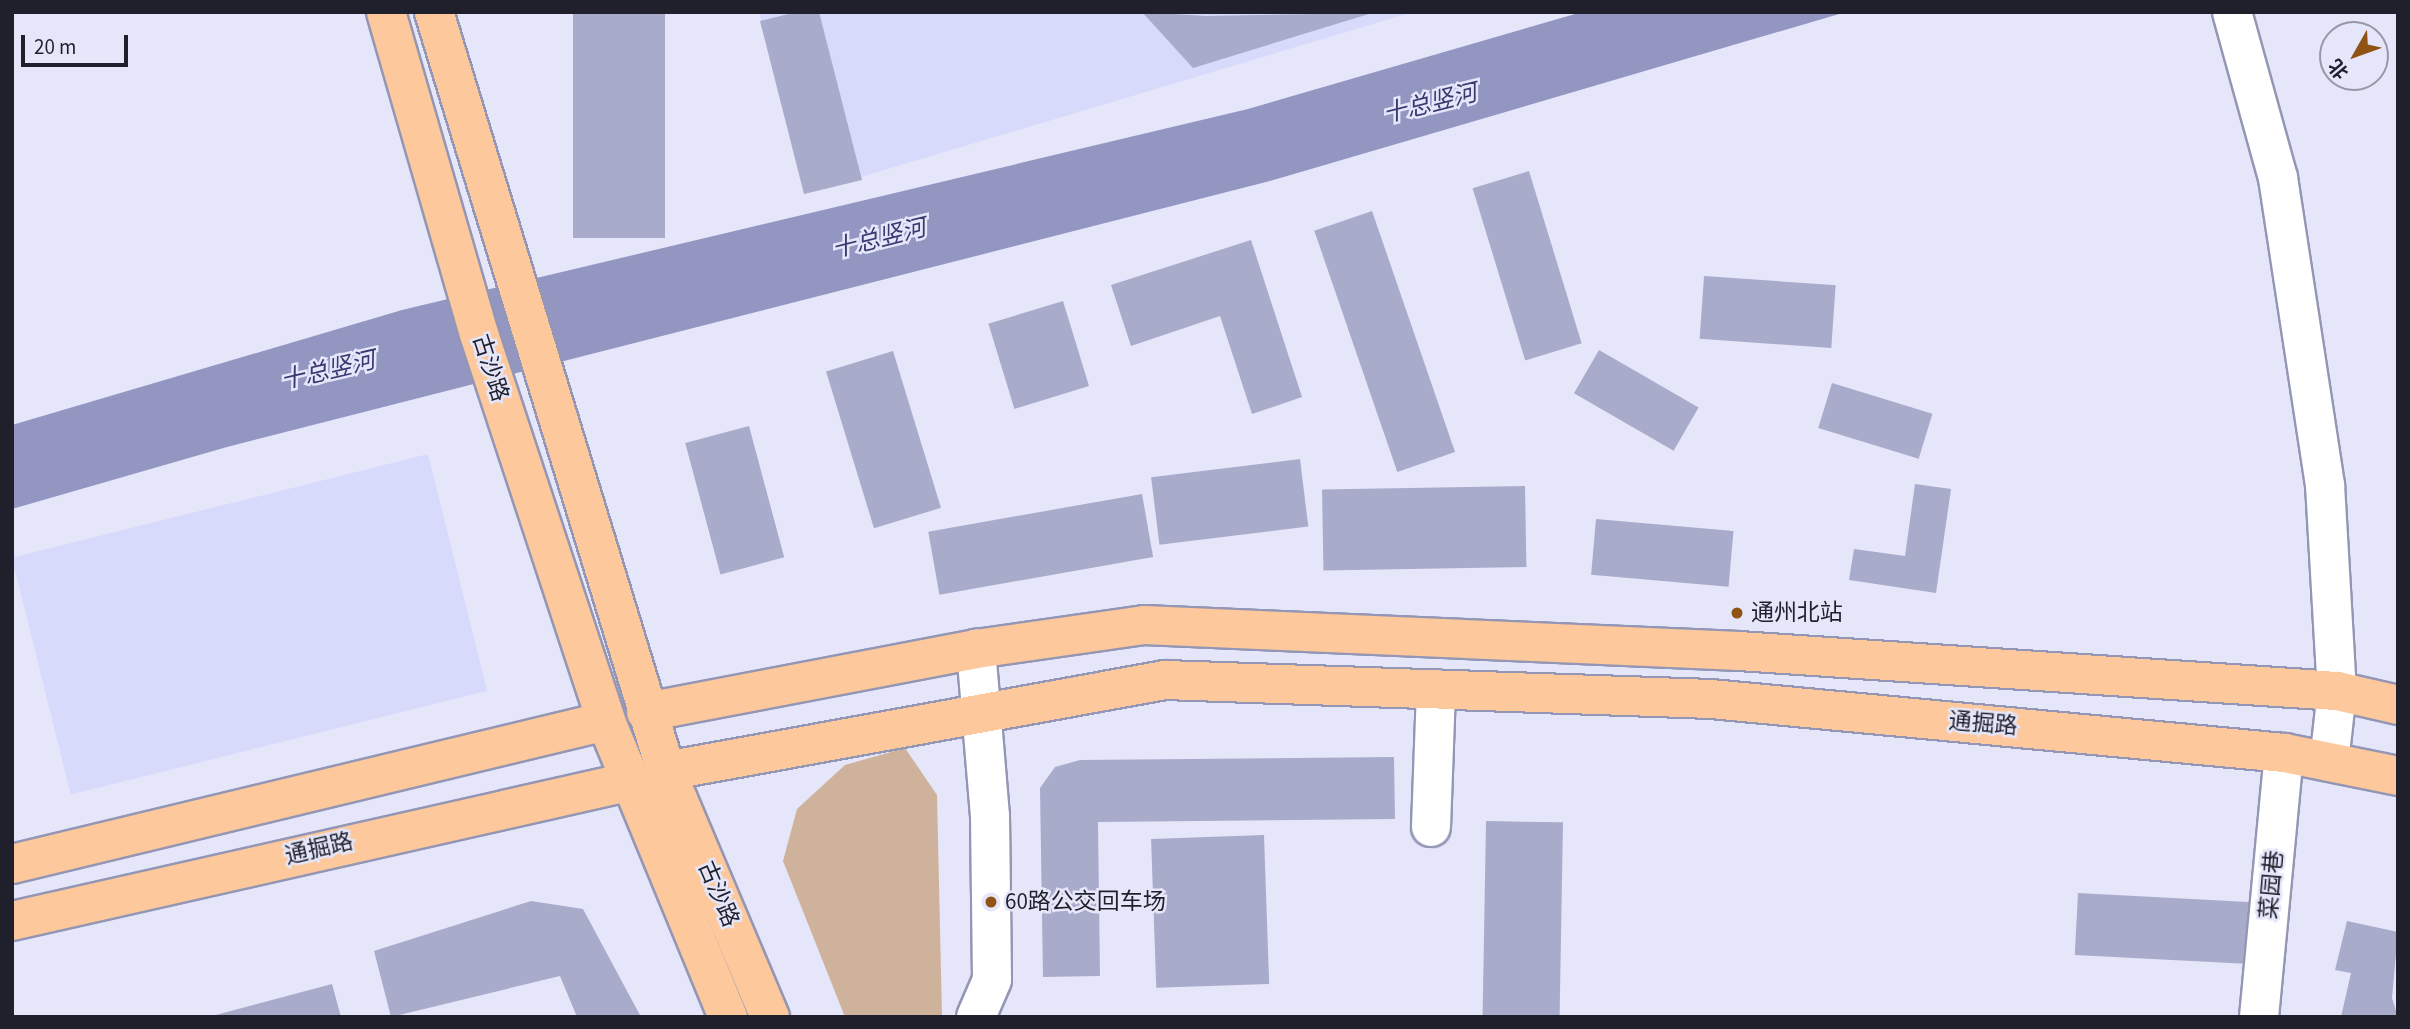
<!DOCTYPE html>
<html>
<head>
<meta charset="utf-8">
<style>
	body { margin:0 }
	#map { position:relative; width:2410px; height:1029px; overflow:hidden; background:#e5e6fa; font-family:"Source Sans 3","Noto Sans SC",sans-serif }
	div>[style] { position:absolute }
	.built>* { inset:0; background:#d8dafb; transform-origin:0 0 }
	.green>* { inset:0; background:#cfb29c }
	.water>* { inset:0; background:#9396c1 }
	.building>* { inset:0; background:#a9abca; transform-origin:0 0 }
	.roads { filter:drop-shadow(2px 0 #9396b4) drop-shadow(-2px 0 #9396b4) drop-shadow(0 2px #9396b4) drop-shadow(0 -2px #9396b4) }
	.minor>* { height:38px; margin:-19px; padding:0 19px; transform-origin:19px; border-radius:19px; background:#fff }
	.major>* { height:38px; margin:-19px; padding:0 19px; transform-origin:19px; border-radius:19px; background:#fdc89b }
	.dots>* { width:19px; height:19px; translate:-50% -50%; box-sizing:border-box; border:4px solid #e5e6fa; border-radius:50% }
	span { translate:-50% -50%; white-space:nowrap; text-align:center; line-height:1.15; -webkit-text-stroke:5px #e5e6fa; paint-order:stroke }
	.street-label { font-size:23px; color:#1f202b }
	.poi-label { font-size:23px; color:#1f202b }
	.left { translate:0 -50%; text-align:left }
	.water-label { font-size:24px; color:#39386f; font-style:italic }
	.frame { position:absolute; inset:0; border:14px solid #1f202b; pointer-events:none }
	.north { position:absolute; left:2319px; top:21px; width:70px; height:70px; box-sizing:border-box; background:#e5e6fa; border:2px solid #9697a7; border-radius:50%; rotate:230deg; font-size:19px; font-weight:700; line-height:28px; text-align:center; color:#1f202b }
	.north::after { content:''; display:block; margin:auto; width:24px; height:32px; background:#905316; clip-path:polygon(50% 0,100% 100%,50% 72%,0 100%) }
	.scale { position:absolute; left:21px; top:35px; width:107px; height:32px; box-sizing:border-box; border:4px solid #1f202b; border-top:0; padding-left:9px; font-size:21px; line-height:24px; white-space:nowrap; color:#1f202b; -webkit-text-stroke:5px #e5e6fa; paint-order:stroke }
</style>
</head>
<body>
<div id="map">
	<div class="built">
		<div style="clip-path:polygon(759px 12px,1413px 12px,804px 194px)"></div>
		<div style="left:428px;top:454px;width:244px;height:429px;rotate:76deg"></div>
	</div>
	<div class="green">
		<div style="clip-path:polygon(905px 748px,937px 795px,942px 1017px,845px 1017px,783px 861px,797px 809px,845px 765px)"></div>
	</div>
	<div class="water">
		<div style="clip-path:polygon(1582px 12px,1846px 12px,1270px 181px,227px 447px,12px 509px,12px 425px,402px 310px,1248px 109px)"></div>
	</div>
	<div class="building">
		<div style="left:573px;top:12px;width:92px;height:226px"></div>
		<div style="clip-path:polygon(797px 12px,819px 12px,862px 180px,804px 194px,760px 21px)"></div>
		<div style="clip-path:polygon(1142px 12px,1206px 16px,1372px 13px,1193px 68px)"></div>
		<div style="left:1529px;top:171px;width:180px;height:59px;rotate:73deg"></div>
		<div style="left:1372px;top:211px;width:255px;height:61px;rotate:71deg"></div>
		<div style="clip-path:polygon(1251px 240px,1302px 397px,1252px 414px,1220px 316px,1131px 346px,1111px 285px)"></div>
		<div style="left:1704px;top:276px;width:132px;height:63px;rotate:4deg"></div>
		<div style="left:1063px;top:301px;width:89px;height:78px;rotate:73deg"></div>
		<div style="left:1599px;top:350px;width:115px;height:50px;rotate:30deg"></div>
		<div style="left:893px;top:351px;width:164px;height:70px;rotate:73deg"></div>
		<div style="left:1832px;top:383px;width:105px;height:47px;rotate:17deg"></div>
		<div style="left:749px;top:426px;width:136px;height:66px;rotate:75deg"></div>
		<div style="left:1300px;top:459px;width:68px;height:150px;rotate:83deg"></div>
		<div style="clip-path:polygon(1915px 484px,1951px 489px,1936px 593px,1849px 580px,1854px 549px,1905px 556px)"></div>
		<div style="left:1525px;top:486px;width:81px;height:203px;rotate:89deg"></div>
		<div style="left:1142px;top:494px;width:64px;height:217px;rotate:80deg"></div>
		<div style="left:1596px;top:519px;width:138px;height:56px;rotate:5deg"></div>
		<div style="clip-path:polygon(1394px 757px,1395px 819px,1098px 822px,1100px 976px,1043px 977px,1040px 788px,1055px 767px,1080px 760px)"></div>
		<div style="left:1486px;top:821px;width:77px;height:196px;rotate:1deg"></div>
		<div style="left:1264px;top:835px;width:149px;height:113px;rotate:88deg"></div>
		<div style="left:2078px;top:893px;width:180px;height:62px;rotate:3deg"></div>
		<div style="clip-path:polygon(531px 901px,583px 909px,641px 1017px,577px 1017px,560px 976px,391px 1017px,374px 951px)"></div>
		<div style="clip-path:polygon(2347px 921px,2398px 932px,2392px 998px,2398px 1017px,2341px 1017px,2351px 973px,2335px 970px)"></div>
		<div style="clip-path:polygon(332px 984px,341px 1017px,212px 1017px,212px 1016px)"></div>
	</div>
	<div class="roads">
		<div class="minor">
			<div style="left:2232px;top:12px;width:172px;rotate:74.5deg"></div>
			<div style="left:2278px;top:178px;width:311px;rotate:81.3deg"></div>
			<div style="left:2325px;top:485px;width:206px;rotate:86.7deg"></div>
			<div style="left:2337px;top:691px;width:71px;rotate:96.4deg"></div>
			<div style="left:1431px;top:827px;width:138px;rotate:-87.9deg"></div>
			<div style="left:976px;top:1017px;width:40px;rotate:-66.6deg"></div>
			<div style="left:992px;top:980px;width:164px;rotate:-90.7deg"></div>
			<div style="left:990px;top:816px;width:168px;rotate:-94.8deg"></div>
			<div style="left:2259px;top:1017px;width:265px;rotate:-84.6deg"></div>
		</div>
		<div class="major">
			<div style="left:386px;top:12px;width:335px;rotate:73.9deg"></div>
			<div style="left:479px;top:334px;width:407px;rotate:71.8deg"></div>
			<div style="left:606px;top:721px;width:320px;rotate:67.6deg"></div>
			<div style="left:434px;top:12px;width:794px;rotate:73deg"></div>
			<div style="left:666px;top:771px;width:267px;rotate:67.1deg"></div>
			<div style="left:646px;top:712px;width:336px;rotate:-10.8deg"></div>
			<div style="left:976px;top:649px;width:170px;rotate:-8.1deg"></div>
			<div style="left:1144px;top:625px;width:596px;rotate:2.5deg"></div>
			<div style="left:1739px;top:651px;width:599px;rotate:3.83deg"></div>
			<div style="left:2337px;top:691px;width:63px;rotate:12.9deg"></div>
			<div style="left:666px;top:771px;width:507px;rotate:-10.34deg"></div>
			<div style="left:1165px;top:680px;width:546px;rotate:1.99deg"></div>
			<div style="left:1711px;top:699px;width:576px;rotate:5.38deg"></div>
			<div style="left:2284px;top:753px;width:116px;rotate:11.4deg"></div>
			<div style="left:12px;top:864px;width:611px;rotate:-13.54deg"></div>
			<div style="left:12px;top:921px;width:631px;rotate:-12.72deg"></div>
		</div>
	</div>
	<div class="dots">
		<div style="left:1737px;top:613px;background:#905316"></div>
		<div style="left:991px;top:902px;background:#905316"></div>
	</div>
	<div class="street-label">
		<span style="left:490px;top:368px;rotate:72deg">古沙路</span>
		<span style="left:1983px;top:724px;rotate:5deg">通掘路</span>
		<span style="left:319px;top:849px;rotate:-13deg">通掘路</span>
		<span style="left:2272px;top:885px;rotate:-85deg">菜园巷</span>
		<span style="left:718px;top:894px;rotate:67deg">古沙路</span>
	</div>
	<div class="poi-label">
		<span class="left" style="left:1751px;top:613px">通州北站</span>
		<span class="left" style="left:1005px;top:902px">60路公交回车场</span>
	</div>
	<div class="water-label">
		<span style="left:1430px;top:104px;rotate:-14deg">十总竖河</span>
		<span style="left:879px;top:239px;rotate:-14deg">十总竖河</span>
		<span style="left:328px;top:371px;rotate:-13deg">十总竖河</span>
	</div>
	<div class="frame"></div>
	<div class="north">北</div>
	<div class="scale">20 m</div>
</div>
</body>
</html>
